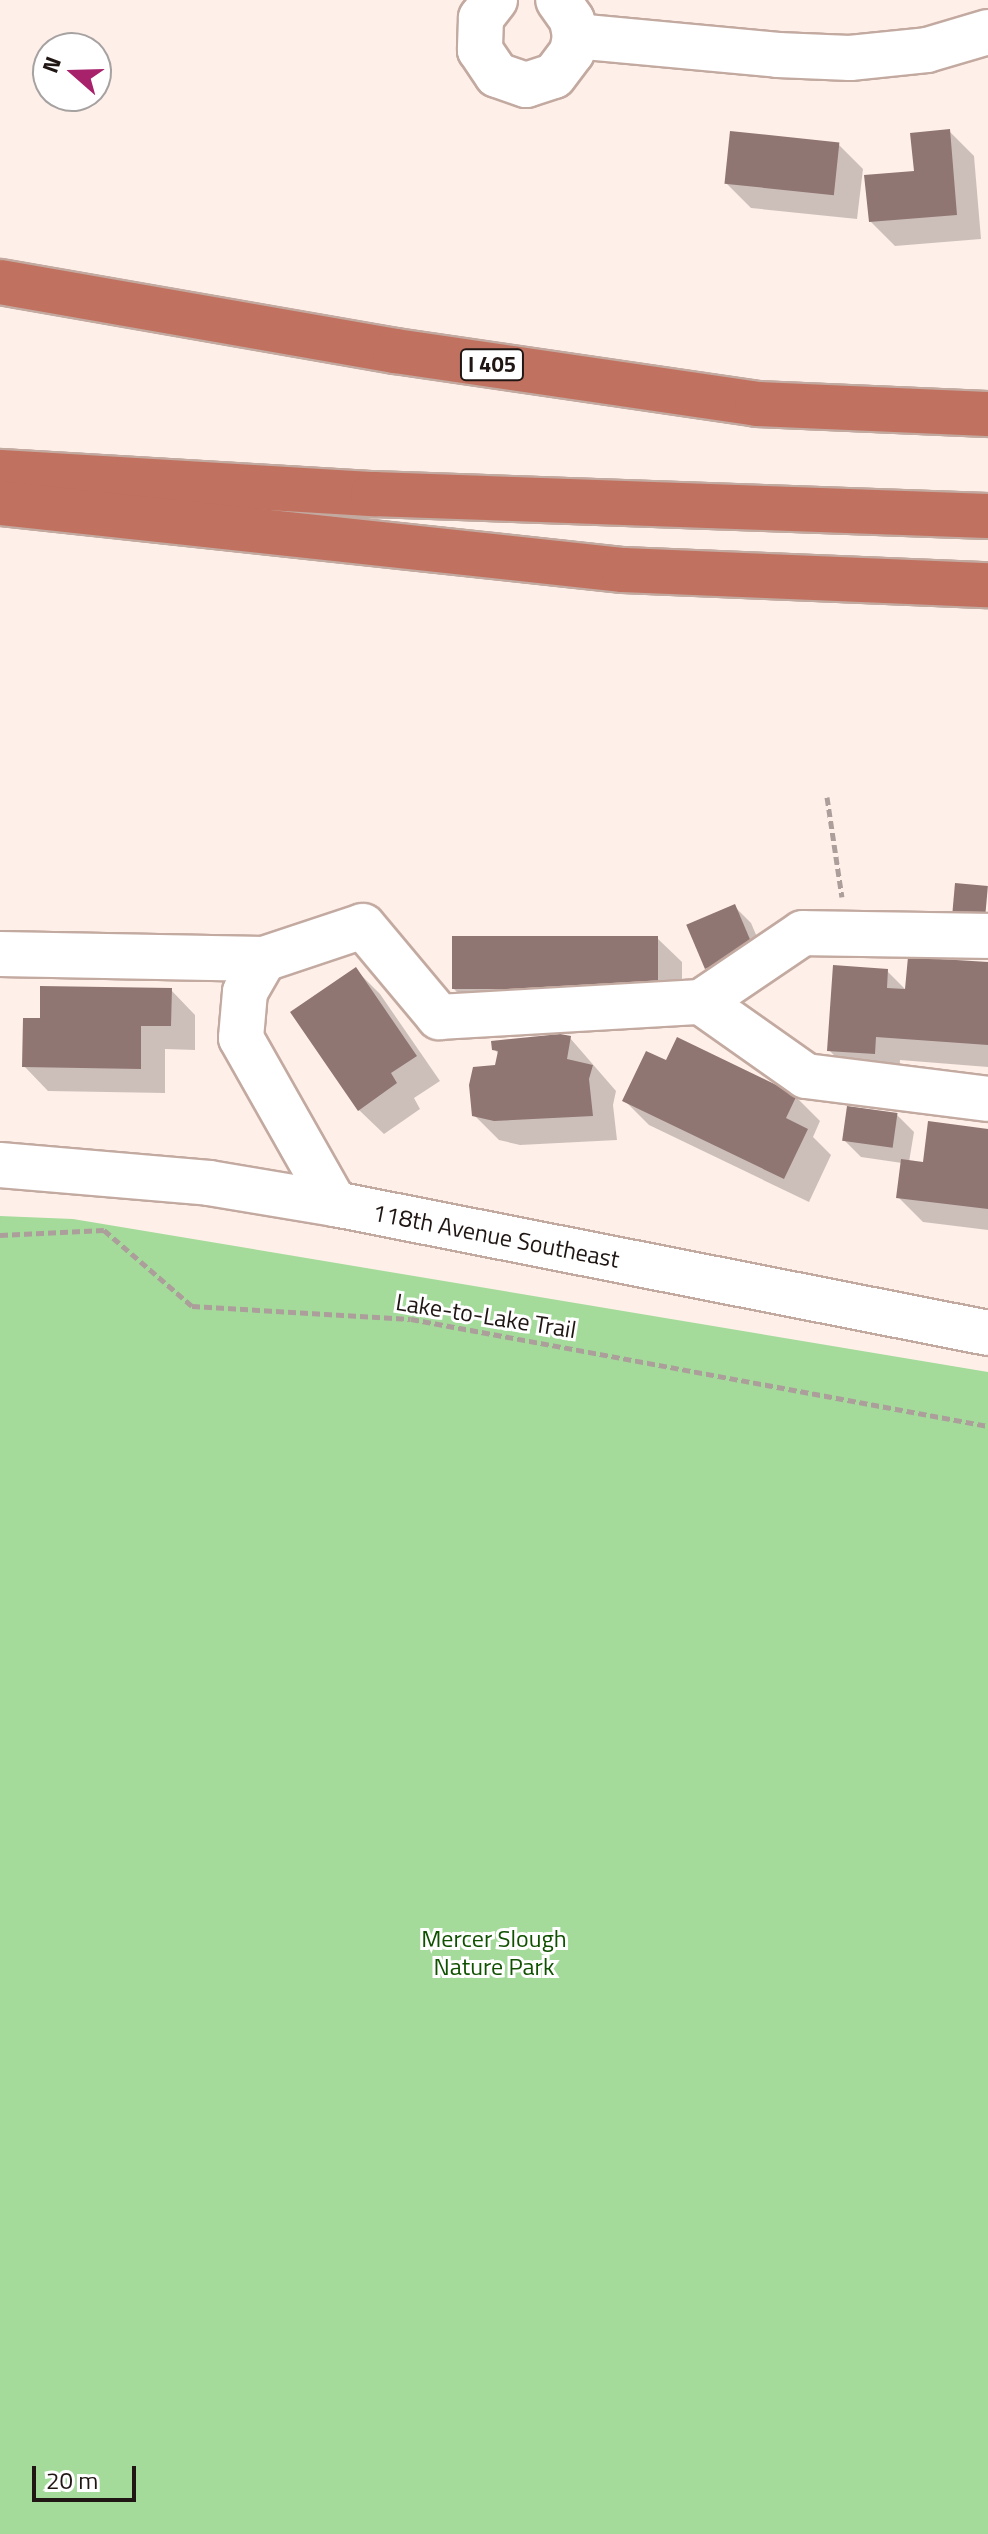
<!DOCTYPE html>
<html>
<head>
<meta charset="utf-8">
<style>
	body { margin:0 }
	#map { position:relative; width:988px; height:2534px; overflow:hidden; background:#ffefe9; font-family:"Titillium Web",sans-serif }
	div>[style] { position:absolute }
	.green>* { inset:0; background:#a4db9b }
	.shadow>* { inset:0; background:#0003 }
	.building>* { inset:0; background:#907673; transform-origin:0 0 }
	.path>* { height:5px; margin-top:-2.5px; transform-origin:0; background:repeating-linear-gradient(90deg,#ac9e9a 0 8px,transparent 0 12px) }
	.roads { filter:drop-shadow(2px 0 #c3aaa1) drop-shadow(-2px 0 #c3aaa1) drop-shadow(0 2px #c3aaa1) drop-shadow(0 -2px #c3aaa1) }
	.minor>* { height:44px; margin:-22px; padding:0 22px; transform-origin:22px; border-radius:22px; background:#fff }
	.highway>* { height:44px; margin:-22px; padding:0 22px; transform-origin:22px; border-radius:22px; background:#c0715f }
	span { translate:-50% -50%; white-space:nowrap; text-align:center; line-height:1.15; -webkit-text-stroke:6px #fff; paint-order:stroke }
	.shield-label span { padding:2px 6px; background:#fff; border:2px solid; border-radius:6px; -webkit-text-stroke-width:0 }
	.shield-label { font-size:22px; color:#201714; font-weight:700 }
	.street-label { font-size:24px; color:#201714 }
	.park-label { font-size:24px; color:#105101 }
	.north { position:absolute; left:32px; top:32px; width:80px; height:80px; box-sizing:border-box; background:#fff; border:2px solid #a6a2a1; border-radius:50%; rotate:290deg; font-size:22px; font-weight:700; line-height:32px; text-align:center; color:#201714 }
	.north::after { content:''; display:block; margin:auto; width:28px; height:36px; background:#a7216b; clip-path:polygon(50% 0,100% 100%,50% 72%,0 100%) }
	.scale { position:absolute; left:32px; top:2466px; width:104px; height:36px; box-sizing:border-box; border:4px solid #201714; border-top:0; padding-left:10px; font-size:24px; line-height:28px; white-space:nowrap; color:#201714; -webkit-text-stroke:6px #fff; paint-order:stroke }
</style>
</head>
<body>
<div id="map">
	<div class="green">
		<div style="clip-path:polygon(0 1216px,73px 1219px,988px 1372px,988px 2534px,0 2534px)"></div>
	</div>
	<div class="shadow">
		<div style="clip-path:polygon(949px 131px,974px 156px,981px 239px,895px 246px,870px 221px)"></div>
		<div style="clip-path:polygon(838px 144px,863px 169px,857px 219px,751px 208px,726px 183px)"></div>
		<div style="clip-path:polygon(734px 906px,751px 923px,769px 965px,724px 986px,707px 969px)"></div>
		<div style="clip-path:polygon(657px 938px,682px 962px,682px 1014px,478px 1013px,454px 989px)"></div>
		<div style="clip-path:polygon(988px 964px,988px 1067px,900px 1060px,899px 1077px,853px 1075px,829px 1050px,887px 971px,907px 991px)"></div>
		<div style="clip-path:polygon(355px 969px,380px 994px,440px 1081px,414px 1098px,420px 1109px,384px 1134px,359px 1110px)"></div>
		<div style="clip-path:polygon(171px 990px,195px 1015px,195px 1050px,165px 1049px,165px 1093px,48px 1091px,24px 1066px,42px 1020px)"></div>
		<div style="clip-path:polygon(570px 1038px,616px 1091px,613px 1105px,617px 1140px,520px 1145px,499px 1140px,474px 1115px,496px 1067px,499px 1054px,494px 1049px)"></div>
		<div style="clip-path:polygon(667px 1063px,796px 1097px,820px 1121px,813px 1137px,831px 1155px,809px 1202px,649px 1125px,625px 1101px)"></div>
		<div style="clip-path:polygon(897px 1115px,914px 1132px,909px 1162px,924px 1164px,988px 1129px,988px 1230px,923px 1222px,898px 1197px,902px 1163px,861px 1157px,844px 1140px)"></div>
	</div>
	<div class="building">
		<div style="clip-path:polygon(950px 129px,957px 215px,869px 222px,864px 175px,914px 171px,910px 133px)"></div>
		<div style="left:730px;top:131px;width:110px;height:53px;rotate:6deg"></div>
		<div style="left:955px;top:883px;width:33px;height:40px;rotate:5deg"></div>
		<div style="left:735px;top:904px;width:48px;height:53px;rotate:67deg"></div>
		<div style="left:452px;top:936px;width:206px;height:53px"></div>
		<div style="clip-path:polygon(908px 957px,988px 962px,988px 1045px,876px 1037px,875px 1054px,827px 1051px,833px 965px,888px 969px,887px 988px,905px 989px)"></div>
		<div style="clip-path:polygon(356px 967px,417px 1056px,391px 1073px,397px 1083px,358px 1111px,290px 1012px)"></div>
		<div style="clip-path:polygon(40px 986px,172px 988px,171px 1026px,141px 1026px,141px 1069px,22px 1067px,23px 1018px,40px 1018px)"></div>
		<div style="clip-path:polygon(560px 1034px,571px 1036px,567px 1059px,593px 1065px,589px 1079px,593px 1116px,494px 1121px,472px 1116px,469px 1085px,473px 1067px,495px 1065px,498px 1051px,492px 1050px,491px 1041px)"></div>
		<div style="clip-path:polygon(677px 1037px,797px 1095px,786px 1118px,808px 1129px,784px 1179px,622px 1101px,646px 1051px,666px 1060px)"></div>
		<div style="left:847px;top:1106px;width:51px;height:35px;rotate:8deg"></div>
		<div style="clip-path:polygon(928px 1121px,988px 1129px,988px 1209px,896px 1198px,901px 1159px,923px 1162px)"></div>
	</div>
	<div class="path">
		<div style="left:827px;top:797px;width:101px;rotate:81.5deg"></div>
		<div style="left:0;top:1235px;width:104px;rotate:-2.8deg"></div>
		<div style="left:104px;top:1230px;width:116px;rotate:40.8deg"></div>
		<div style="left:192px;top:1306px;width:219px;rotate:3.4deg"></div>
		<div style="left:411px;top:1319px;width:587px;rotate:10.51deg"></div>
	</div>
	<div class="roads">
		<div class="minor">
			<div style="left:495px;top:0;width:23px;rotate:128deg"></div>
			<div style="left:481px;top:18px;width:32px;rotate:92deg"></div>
			<div style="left:480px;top:50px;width:30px;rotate:56deg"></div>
			<div style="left:497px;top:75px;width:31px;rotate:19deg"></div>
			<div style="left:526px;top:85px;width:29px;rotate:-18deg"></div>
			<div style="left:554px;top:76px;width:30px;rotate:-53deg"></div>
			<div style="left:572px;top:52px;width:16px;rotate:-79deg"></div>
			<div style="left:575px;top:36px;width:16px;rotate:-101deg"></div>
			<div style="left:572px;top:20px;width:24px;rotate:-125deg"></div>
			<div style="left:575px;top:36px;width:204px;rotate:5.3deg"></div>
			<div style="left:778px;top:55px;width:72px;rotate:2.4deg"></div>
			<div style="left:850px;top:58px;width:77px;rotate:-5.9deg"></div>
			<div style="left:927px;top:50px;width:64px;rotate:-16.4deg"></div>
			<div style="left:0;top:954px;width:264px;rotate:1.1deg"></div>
			<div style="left:264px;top:959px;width:104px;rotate:-18.4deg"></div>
			<div style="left:363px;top:926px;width:119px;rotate:50.1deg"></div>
			<div style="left:439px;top:1017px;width:262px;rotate:-3.3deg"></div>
			<div style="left:701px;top:1002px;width:123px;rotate:-34.1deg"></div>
			<div style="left:803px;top:933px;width:185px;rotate:0.9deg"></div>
			<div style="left:264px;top:959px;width:38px;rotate:120deg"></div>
			<div style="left:245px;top:992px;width:46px;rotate:95deg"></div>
			<div style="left:241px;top:1038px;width:191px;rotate:60.5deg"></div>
			<div style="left:701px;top:1002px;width:128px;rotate:35.2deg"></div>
			<div style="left:806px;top:1076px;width:183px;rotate:7.2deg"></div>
			<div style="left:0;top:1165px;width:210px;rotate:4.9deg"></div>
			<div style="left:209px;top:1183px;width:128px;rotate:9.5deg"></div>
			<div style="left:335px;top:1204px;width:666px;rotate:11.17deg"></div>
		</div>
		<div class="highway">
			<div style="left:0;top:282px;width:401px;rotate:9.9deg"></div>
			<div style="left:395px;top:351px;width:366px;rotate:8.3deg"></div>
			<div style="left:757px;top:404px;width:231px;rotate:2.5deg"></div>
			<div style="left:0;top:472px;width:374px;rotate:3.4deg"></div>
			<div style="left:373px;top:494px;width:615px;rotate:2.05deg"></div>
			<div style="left:0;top:503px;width:627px;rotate:6.14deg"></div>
			<div style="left:623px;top:570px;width:365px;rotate:2.4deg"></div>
		</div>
	</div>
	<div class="shield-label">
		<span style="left:492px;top:365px">I 405</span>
	</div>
	<div class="street-label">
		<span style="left:496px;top:1236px;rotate:11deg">118th Avenue Southeast</span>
		<span style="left:486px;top:1316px;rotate:9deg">Lake-to-Lake Trail</span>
	</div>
	<div class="park-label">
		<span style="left:494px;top:1953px">Mercer Slough<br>Nature Park</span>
	</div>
	<div class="north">N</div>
	<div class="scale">20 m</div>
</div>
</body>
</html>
